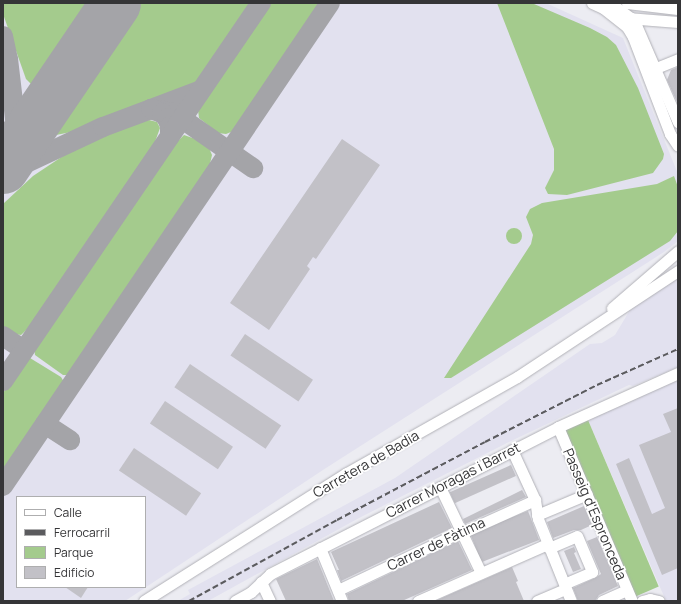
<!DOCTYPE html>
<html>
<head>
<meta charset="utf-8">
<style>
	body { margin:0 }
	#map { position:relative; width:681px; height:604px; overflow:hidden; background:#ececf2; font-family:Manrope,sans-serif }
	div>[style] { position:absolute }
	.built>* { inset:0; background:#e2e1ef }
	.green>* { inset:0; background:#a4cb8d; transform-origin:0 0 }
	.round { border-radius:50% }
	.taxiway>* { height:20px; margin:-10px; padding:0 10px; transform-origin:10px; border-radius:10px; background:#a4a4a8 }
	.runway>* { height:51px; margin:-25.5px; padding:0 25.5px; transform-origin:25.5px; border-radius:25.5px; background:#a4a4a8 }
	.building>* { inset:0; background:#c2c1c7; transform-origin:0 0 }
	.roads { filter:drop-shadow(0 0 1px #b1b1b7) drop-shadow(0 0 1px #b1b1b7) }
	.minor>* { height:11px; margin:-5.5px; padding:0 5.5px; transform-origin:5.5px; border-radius:5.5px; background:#fff }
	.rail>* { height:2px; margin-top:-1px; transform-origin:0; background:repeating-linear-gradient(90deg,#5b5b5e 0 6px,transparent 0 9px) }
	span { translate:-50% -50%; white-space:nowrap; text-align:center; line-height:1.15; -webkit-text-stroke:3.5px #fff; paint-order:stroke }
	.street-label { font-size:14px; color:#353537 }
	.frame { position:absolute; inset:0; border:4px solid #353537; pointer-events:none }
	.legend { position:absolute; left:16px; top:496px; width:130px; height:92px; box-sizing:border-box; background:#fff; border:1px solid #aeaeaf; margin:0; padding:5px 7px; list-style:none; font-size:12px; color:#353537 }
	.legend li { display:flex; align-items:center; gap:8px; height:20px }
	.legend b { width:20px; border:1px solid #aeaeaf }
</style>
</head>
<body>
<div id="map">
	<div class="built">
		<i style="clip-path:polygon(evenodd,3px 3px,548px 4px,623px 38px,678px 174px,678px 241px,664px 252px,326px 468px,125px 601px,3px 601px,3px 3px,17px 497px,145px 497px,145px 587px,17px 587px,17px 497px)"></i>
		<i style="clip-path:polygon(678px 276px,678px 367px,633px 386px,629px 385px,507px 443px,359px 518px,208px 601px,178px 601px,190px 594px,188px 590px,395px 478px,590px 344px,602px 343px,615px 335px,630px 310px)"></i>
		<i style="clip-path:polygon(678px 378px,678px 601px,666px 601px,588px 420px)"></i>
	</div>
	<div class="green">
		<i style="clip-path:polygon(3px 3px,92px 3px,40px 79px,36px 83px,31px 84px,26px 79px,3px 14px)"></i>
		<i style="clip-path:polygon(135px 3px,252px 3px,203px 75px,194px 85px,71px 132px,56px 135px,53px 130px,55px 122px)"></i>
		<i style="clip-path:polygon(267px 3px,322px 3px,244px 118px,231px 132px,226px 134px,218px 133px,199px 118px,198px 110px,207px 91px)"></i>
		<i style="clip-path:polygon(497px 3px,534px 4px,590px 28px,607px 37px,616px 45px,638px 88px,664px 154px,663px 159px,653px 173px,567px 195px,548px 194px,545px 188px,554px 170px,554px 149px)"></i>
		<i style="clip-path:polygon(149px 120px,157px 122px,160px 128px,152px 150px,38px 319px,21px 335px,15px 334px,3px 328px,3px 204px,33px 176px,75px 148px,117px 129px)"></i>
		<i style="clip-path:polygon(184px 135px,201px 141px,209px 148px,212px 155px,209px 168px,200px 184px,73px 372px,68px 375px,63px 375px,35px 355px,34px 347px,166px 153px)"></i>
		<i style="clip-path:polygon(674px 176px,678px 187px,678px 231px,670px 241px,451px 378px,444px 378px,531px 244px,533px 235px,526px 217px,530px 209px,542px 203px,657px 184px)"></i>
		<i class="round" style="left:506px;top:228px;width:16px;height:16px"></i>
		<i style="clip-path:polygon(30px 358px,61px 377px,64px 382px,3px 475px,3px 393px,25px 361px)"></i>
		<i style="left:588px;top:420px;width:181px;height:25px;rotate:67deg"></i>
	</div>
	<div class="taxiway">
		<i style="left:3px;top:36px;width:24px;rotate:78deg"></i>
		<i style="left:8px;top:59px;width:68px;rotate:83.3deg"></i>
		<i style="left:16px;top:127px;width:15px;rotate:70deg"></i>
		<i style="left:201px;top:90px;width:53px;rotate:159.2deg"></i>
		<i style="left:151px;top:109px;width:18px;rotate:9deg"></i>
		<i style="left:169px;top:112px;width:13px;rotate:27deg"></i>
		<i style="left:181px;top:118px;width:88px;rotate:34.8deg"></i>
		<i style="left:3px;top:174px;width:110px;rotate:-25.2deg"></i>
		<i style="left:103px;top:127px;width:51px;rotate:-20.6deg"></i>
		<i style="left:151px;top:109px;width:12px;rotate:20deg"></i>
		<i style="left:162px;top:113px;width:7px;rotate:45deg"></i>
		<i style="left:167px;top:118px;width:9px;rotate:69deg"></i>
		<i style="left:170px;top:126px;width:9px;rotate:90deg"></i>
		<i style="left:3px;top:336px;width:25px;rotate:34deg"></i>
		<i style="left:3px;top:381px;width:458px;rotate:-55.7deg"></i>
		<i style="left:45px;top:424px;width:30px;rotate:33deg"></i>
		<i style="left:3px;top:486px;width:583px;rotate:-55.9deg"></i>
	</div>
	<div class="runway">
		<i style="left:3px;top:168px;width:199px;rotate:-55.8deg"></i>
	</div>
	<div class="building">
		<i style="clip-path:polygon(678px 67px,678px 104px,667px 80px,671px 70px)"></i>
		<i style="clip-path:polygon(342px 139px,380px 165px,316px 259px,313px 257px,307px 266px,310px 269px,269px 330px,230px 303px)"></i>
		<i style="left:245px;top:334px;width:82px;height:26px;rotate:34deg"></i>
		<i style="left:190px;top:364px;width:110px;height:28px;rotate:34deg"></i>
		<i style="left:165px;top:401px;width:82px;height:27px;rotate:34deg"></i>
		<i style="clip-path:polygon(678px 408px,678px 568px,662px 575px,616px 464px,629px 458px,652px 514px,665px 508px,639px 445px,671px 432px,663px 414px)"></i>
		<i style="left:134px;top:448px;width:81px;height:27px;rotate:34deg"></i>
		<i style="left:511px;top:465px;width:12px;height:67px;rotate:66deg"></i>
		<i style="clip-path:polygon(522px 490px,526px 497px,465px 524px,463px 519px)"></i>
		<i style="clip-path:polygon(439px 502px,452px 528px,341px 581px,337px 570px,339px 570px,331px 552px)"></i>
		<i style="clip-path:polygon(584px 506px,592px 525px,581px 530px,574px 530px,553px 538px,547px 522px)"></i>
		<i style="left:528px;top:511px;width:31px;height:62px;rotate:69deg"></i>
		<i style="clip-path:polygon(597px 537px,618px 586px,599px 595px,595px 601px,578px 601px,573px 588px,595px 578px,601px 574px,587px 541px)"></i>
		<i style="clip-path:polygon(458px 541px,472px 570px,402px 601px,349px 601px,347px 594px)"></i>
		<i style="clip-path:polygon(574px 547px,576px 552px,574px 553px,581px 569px,573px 572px,564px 551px)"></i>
		<i style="clip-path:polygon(317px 559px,334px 601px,286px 601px,276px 579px)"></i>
		<i style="clip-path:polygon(512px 567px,518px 581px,516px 582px,524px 601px,435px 601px)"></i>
		<i style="clip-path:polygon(65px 587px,88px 587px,81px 598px)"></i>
	</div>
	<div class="roads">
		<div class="minor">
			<i style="left:592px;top:3px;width:12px;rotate:24deg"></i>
			<i style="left:603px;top:8px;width:31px;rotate:38deg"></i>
			<i style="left:627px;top:27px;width:12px;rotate:59deg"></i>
			<i style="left:633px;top:37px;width:104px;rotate:69.1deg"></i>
			<i style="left:670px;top:134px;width:14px;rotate:56deg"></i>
			<i style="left:610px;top:3px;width:26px;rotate:36deg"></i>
			<i style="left:631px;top:18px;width:9px;rotate:54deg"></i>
			<i style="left:636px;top:25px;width:106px;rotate:66.6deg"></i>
			<i style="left:627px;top:3px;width:51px;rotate:6.7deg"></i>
			<i style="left:627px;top:18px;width:51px;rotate:4.5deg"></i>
			<i style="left:656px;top:68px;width:24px;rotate:-22deg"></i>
			<i style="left:612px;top:308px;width:87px;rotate:-40.8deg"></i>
			<i style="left:558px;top:427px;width:189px;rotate:67deg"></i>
			<i style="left:512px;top:450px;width:55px;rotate:65.3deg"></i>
			<i style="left:535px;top:500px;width:19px;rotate:81deg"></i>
			<i style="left:538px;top:519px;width:88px;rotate:68.1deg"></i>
			<i style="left:440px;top:487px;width:95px;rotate:64.5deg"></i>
			<i style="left:537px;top:515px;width:54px;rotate:-22.8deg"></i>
			<i style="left:320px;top:548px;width:57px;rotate:67.5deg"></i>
			<i style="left:549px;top:548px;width:30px;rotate:-23deg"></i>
			<i style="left:577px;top:536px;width:39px;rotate:67deg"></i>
			<i style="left:592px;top:572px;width:30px;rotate:157deg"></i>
			<i style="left:261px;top:582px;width:21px;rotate:65deg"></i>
			<i style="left:338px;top:590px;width:133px;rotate:-25.4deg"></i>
			<i style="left:458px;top:533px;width:8px;rotate:-14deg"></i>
			<i style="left:466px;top:531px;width:76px;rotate:-24.2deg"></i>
			<i style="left:144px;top:601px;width:238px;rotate:-32.3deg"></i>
			<i style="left:345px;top:474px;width:197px;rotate:-29.4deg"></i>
			<i style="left:517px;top:377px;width:193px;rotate:-33.4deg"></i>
			<i style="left:235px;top:601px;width:18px;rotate:-29deg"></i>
			<i style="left:251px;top:592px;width:26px;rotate:-43deg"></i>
			<i style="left:270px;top:574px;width:323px;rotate:-27deg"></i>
			<i style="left:558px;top:427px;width:132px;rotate:-24.2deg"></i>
			<i style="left:418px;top:601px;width:141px;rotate:-23.8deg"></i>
			<i style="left:537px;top:601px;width:30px;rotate:-23deg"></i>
			<i style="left:602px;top:601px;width:27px;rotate:-24deg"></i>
			<i style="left:642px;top:601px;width:8px;rotate:-14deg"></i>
			<i style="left:650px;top:599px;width:9px;rotate:13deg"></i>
		</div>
	</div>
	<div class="rail">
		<i style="left:189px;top:601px;width:169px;rotate:-28.7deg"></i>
		<i style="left:337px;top:520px;width:167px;rotate:-27.8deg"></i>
		<i style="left:485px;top:442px;width:126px;rotate:-27deg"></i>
		<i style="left:597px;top:385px;width:89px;rotate:-24deg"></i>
	</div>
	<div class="street-label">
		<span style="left:366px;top:464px;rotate:-30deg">Carretera de Badia</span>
		<span style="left:453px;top:480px;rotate:-27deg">Carrer Moragas i Barret</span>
		<span style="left:595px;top:514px;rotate:67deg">Passeig d'Espronceda</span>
		<span style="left:436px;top:544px;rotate:-25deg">Carrer de Fàtima</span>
	</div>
	<div class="frame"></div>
	<ul class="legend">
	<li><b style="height:5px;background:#fff"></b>Calle</li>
	<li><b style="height:5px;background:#5b5b5e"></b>Ferrocarril</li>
	<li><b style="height:11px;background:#a4cb8d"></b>Parque</li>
	<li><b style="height:11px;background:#c2c1c7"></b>Edificio</li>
	</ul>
</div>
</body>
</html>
